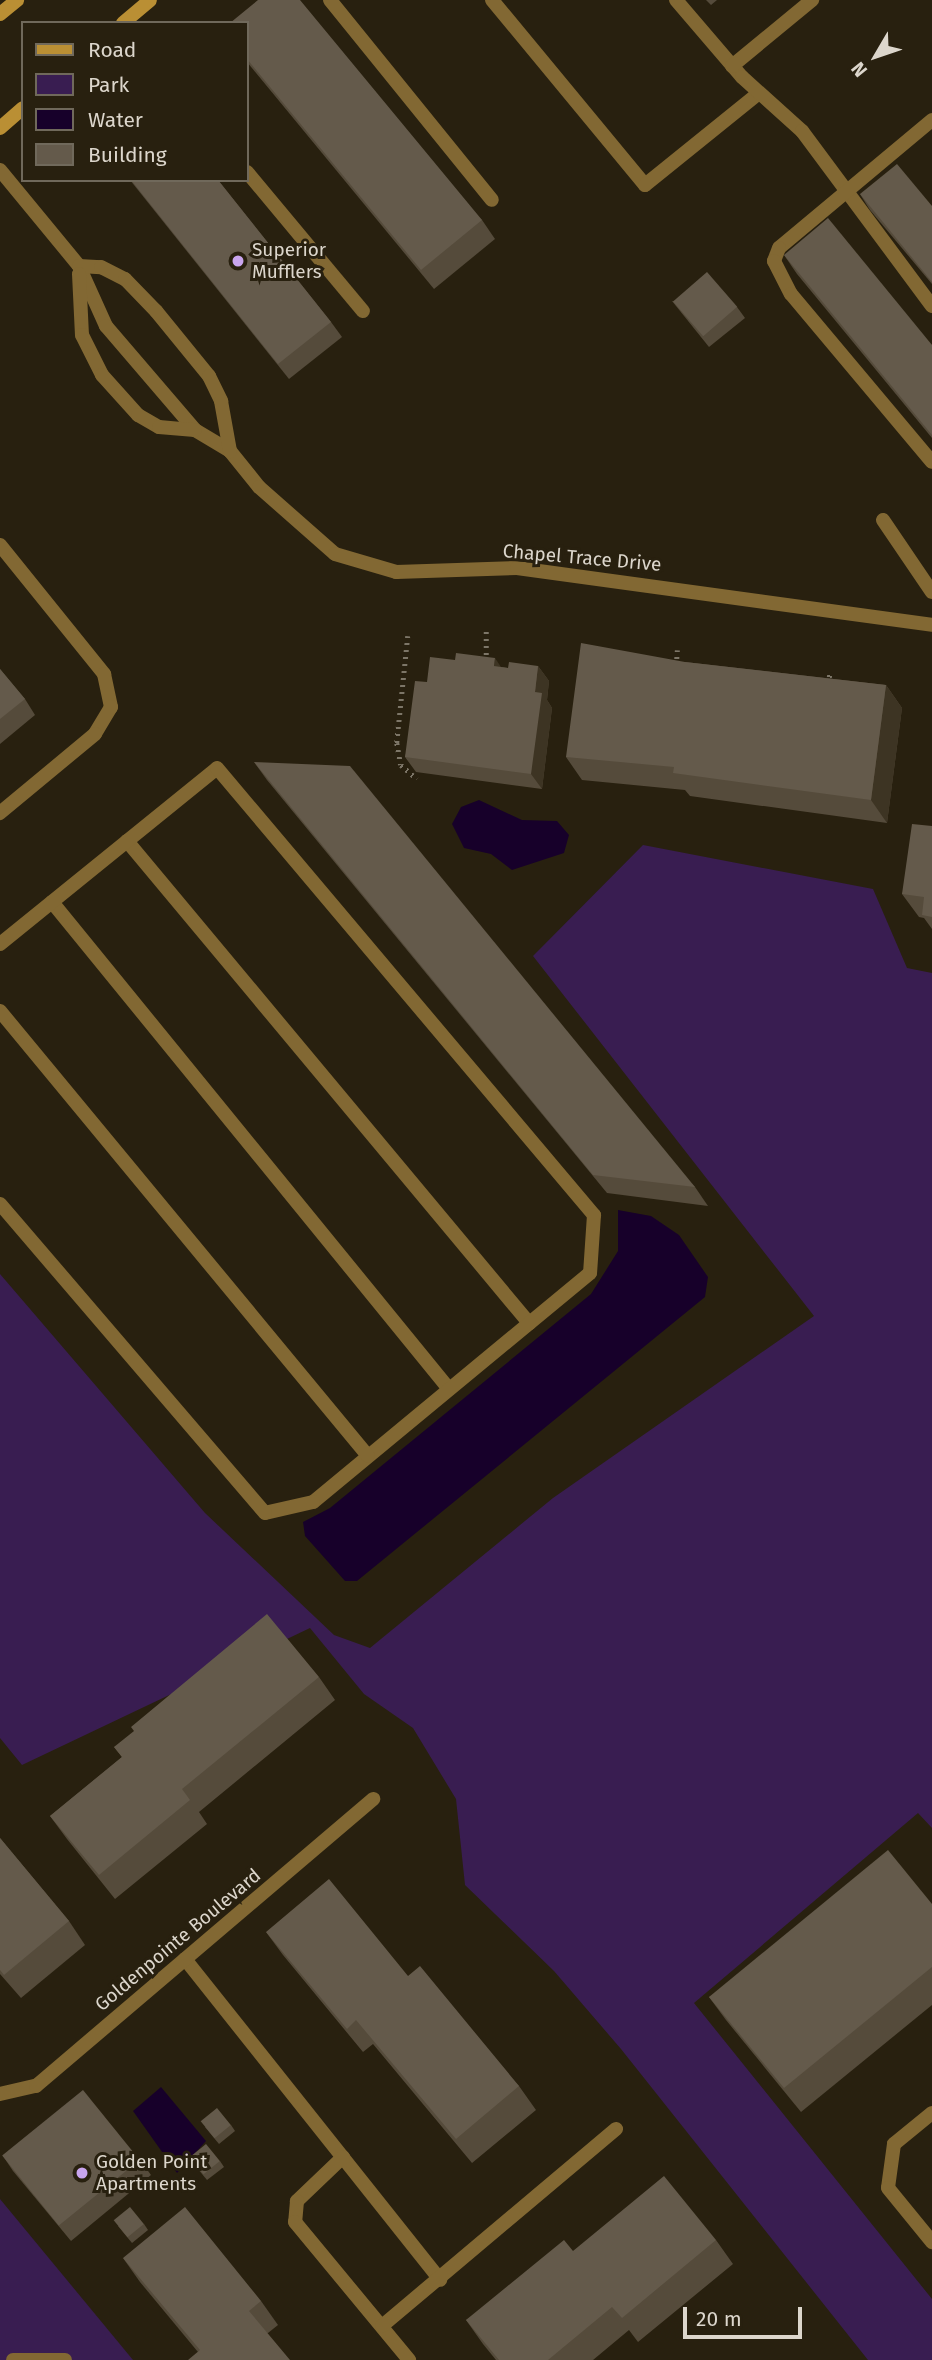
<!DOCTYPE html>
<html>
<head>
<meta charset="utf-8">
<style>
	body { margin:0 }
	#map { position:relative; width:932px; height:2360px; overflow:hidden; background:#28200f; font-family:"Fira Sans",sans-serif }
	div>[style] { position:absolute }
	.green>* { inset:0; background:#391d51 }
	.water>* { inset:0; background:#17002a }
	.path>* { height:4.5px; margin-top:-2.25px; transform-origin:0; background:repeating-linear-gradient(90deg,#7d7668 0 2px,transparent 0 7px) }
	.lane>* { height:14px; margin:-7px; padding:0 7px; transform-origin:7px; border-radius:7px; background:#826833 }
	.secondary>* { height:14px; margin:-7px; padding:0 7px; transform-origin:7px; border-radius:7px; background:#ba8f34 }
	.wall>* { inset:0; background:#554b3b }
	.shaded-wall>* { inset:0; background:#3d3423 }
	.building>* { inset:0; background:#645a4b; transform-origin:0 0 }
	.dots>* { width:19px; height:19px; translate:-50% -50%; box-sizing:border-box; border:4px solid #28200f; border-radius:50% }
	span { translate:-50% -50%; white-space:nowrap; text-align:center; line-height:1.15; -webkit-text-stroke:6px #28200f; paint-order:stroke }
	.poi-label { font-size:19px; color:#dcd6cc }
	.left { translate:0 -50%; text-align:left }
	.street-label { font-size:19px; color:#dcd6cc }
	.legend { position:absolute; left:21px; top:21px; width:228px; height:161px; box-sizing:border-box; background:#28200f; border:2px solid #70695b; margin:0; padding:9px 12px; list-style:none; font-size:21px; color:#dcd6cc }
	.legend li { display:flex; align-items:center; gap:14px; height:35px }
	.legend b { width:35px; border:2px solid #70695b }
	.north { position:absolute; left:841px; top:21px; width:70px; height:70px; -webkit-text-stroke:5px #28200f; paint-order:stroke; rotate:231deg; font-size:19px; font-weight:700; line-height:28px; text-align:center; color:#dcd6cc }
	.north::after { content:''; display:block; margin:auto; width:24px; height:32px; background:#dcd6cc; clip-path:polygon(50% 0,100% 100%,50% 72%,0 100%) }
	.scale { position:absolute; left:683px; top:2307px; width:119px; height:32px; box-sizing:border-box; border:4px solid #dcd6cc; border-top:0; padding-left:9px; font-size:21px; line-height:24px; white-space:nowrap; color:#dcd6cc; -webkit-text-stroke:5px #28200f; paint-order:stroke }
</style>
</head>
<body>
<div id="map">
	<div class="green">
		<i style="clip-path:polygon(643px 845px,873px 889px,907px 968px,932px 973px,932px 1828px,918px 1813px,694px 2003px,932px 2299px,932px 2360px,868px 2360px,621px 2049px,554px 1971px,465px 1885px,456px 1799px,413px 1728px,364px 1694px,310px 1628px,22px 1765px,0 1738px,0 1274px,205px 1513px,334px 1635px,370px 1648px,553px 1498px,814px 1316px,533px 956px)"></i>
		<i style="clip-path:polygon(0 2199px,133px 2360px,0 2360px)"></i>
	</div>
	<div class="water">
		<i style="clip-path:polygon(479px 800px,522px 820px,557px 821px,569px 835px,564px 853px,512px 870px,491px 854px,464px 848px,452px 824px,461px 807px)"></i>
		<i style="clip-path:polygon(618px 1210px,651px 1216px,679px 1235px,708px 1277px,705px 1297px,357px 1581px,345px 1581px,305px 1536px,303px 1522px,330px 1508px,591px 1294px,618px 1251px)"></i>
		<i style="clip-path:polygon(161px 2087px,206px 2141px,177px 2173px,133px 2111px)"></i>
	</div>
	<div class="path">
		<i style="left:408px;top:636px;width:108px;rotate:95.9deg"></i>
		<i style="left:397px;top:743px;width:22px;rotate:80deg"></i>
		<i style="left:401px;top:765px;width:21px;rotate:41deg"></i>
		<i style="left:486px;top:662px;width:35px;rotate:-90deg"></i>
		<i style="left:676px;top:666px;width:16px;rotate:-86deg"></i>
		<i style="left:828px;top:684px;width:13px;rotate:-81deg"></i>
	</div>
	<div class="lane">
		<i style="left:330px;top:0;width:257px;rotate:51deg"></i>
		<i style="left:492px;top:0;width:240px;rotate:50.4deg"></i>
		<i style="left:645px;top:185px;width:146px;rotate:-38.9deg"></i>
		<i style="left:676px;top:0;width:101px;rotate:49.4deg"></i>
		<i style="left:742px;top:77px;width:81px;rotate:42deg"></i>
		<i style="left:802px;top:131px;width:218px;rotate:53.4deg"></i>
		<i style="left:732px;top:66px;width:104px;rotate:-39.5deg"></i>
		<i style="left:932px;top:120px;width:199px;rotate:140.1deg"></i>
		<i style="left:779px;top:248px;width:14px;rotate:111deg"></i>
		<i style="left:774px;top:261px;width:37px;rotate:63deg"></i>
		<i style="left:791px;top:294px;width:219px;rotate:50deg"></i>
		<i style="left:0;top:170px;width:124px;rotate:50.5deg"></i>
		<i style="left:79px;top:266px;width:66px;rotate:65.8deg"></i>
		<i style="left:106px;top:326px;width:137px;rotate:49.4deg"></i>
		<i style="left:195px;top:430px;width:41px;rotate:31deg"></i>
		<i style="left:230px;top:451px;width:46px;rotate:51.1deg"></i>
		<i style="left:259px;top:487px;width:101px;rotate:41.4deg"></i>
		<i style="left:335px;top:554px;width:64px;rotate:16.4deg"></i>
		<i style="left:396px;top:572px;width:121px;rotate:-1.9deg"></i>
		<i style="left:517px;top:568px;width:419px;rotate:7.8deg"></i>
		<i style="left:247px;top:172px;width:181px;rotate:50.2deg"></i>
		<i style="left:79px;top:266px;width:22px;rotate:3deg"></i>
		<i style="left:101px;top:267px;width:27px;rotate:27deg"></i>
		<i style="left:125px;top:279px;width:45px;rotate:45.9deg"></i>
		<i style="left:156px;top:311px;width:84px;rotate:50.8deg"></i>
		<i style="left:209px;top:376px;width:28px;rotate:64deg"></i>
		<i style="left:221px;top:401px;width:51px;rotate:79.8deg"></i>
		<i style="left:79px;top:274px;width:61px;rotate:87.2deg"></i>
		<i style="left:82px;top:335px;width:45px;rotate:63.4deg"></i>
		<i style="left:102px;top:375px;width:54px;rotate:48deg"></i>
		<i style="left:138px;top:415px;width:24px;rotate:30deg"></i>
		<i style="left:159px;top:427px;width:36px;rotate:5deg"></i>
		<i style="left:883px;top:520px;width:87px;rotate:55.8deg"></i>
		<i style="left:0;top:545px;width:166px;rotate:51.1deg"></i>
		<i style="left:104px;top:674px;width:34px;rotate:78deg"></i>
		<i style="left:111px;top:707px;width:31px;rotate:121deg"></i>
		<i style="left:95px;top:734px;width:124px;rotate:140.3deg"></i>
		<i style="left:127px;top:841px;width:628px;rotate:50.17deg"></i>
		<i style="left:52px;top:902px;width:628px;rotate:50.81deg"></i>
		<i style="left:0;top:944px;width:279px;rotate:-39deg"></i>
		<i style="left:217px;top:768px;width:585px;rotate:49.86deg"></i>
		<i style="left:594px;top:1215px;width:58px;rotate:93.9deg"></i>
		<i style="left:590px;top:1273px;width:359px;rotate:140.4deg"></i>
		<i style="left:313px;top:1502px;width:49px;rotate:167.1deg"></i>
		<i style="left:265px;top:1513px;width:407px;rotate:-130.6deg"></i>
		<i style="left:0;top:1011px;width:577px;rotate:50.41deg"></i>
		<i style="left:185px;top:1959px;width:410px;rotate:51.5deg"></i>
		<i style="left:0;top:2094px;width:37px;rotate:-13deg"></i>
		<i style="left:36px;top:2086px;width:443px;rotate:-40.4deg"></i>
		<i style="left:932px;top:2113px;width:49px;rotate:140.8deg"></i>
		<i style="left:894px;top:2144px;width:44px;rotate:97.8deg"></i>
		<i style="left:888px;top:2188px;width:70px;rotate:50.8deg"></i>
		<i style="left:343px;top:2157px;width:64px;rotate:136.3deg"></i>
		<i style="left:297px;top:2201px;width:21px;rotate:95deg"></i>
		<i style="left:295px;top:2222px;width:179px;rotate:50.4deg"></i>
		<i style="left:382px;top:2326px;width:306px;rotate:-40.1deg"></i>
		<i style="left:13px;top:2360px;width:52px"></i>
	</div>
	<div class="secondary">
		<i style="left:0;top:14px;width:22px;rotate:-39deg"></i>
		<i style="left:123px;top:23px;width:35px;rotate:-40deg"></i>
		<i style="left:0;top:128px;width:30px;rotate:-41deg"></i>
	</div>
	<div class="wall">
		<i style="clip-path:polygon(706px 0,717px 0,711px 5px)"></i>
		<i style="clip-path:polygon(247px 23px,482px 220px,495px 239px,434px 289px,247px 62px)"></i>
		<i style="clip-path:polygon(130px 180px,218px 180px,331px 322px,342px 337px,289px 379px)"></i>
		<i style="clip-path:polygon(860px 194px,932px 206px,932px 284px,870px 210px)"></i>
		<i style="clip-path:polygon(784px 255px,932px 345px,932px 438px,797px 274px)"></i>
		<i style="clip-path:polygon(672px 301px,737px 307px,745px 318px,709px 347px)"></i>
		<i style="clip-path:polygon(685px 662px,886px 685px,902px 708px,887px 823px,690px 796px,685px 790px,582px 780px,566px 757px)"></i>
		<i style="clip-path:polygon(538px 666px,549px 681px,547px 700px,552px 708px,542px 789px,416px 772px,405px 757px,427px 682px,501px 667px,508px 668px)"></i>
		<i style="clip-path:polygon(0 669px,25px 699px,35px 715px,0 744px)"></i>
		<i style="clip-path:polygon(254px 762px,695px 1187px,708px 1206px,607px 1193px,267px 780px)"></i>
		<i style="clip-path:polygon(932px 826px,932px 929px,924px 918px,919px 917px,902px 894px)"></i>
		<i style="clip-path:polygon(319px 1677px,335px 1700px,199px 1812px,207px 1824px,115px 1899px,67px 1839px,50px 1816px,122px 1757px,114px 1747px)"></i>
		<i style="clip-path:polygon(0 1838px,69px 1921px,85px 1945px,21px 1998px,0 1974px)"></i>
		<i style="clip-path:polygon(932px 1904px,932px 2005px,801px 2112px,726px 2020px,709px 1997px)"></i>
		<i style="clip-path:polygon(266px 1932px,408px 1976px,519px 2086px,536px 2110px,472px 2163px,373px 2044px,363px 2052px,283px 1955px)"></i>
		<i style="clip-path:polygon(231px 2125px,235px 2131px,219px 2144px,205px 2127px)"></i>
		<i style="clip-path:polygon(3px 2156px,140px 2160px,151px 2175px,71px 2241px,13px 2171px)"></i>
		<i style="clip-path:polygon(220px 2161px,224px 2167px,207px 2180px,193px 2163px)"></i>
		<i style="clip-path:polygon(144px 2224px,148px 2230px,132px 2243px,118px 2226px)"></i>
		<i style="clip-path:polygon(716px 2240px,733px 2264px,638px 2342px,629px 2330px,593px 2360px,496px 2360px,483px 2344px,466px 2320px,573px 2251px)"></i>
		<i style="clip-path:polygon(123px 2258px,261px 2301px,278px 2325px,268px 2333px,198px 2352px,140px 2282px)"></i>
	</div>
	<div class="shaded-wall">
		<i style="clip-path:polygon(495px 658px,505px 673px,494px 666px)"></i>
		<i style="clip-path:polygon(538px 666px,549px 681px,547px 700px,552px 708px,542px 789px,531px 774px,535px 692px)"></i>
		<i style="clip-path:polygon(886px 685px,902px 708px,887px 823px,871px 800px)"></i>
	</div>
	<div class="building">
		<i style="clip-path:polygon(258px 0,300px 0,482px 220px,421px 270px,247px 59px,247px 23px,230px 23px)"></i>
		<i style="clip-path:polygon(897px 164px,932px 206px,932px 282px,860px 194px)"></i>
		<i style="clip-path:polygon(131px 180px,218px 180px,331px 322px,278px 364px)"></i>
		<i style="clip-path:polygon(828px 218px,932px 345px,932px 435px,784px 255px)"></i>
		<i style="left:707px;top:272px;width:46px;height:45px;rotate:49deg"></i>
		<i style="clip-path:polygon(581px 643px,685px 662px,886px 685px,871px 800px,673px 773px,674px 767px,566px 757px)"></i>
		<i style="clip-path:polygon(456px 653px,495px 658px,494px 666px,508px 668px,509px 662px,538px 666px,535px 692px,542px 693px,531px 774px,405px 757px,415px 681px,427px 682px,430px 657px,455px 660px)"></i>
		<i style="clip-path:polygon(0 669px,25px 699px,0 719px)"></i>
		<i style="clip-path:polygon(254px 762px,350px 766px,695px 1187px,593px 1175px)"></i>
		<i style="clip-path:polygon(912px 824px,932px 826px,932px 917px,922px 915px,924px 897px,902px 894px)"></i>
		<i style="clip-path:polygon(267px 1614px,319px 1677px,182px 1789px,190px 1800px,99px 1875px,50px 1816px,122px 1757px,114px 1747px,134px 1731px,131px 1727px)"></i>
		<i style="clip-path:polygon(0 1838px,69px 1921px,4px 1975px,0 1970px)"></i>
		<i style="clip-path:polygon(888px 1850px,932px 1904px,932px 1967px,784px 2088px,709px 1997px)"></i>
		<i style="clip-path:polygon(329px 1879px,408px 1976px,420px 1966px,519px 2086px,456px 2139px,356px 2020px,347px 2029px,266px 1932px)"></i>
		<i style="left:83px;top:2090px;width:90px;height:104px;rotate:51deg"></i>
		<i style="left:217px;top:2108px;width:22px;height:21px;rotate:51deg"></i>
		<i style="left:206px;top:2144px;width:22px;height:21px;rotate:51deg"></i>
		<i style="clip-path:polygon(664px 2176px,716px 2240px,622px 2318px,612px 2307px,548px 2360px,499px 2360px,466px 2320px,564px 2240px,573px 2251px)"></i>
		<i style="left:130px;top:2207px;width:22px;height:21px;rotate:51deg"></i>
		<i style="clip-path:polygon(185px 2207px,261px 2301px,249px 2311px,290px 2360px,188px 2360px,200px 2350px,123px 2258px)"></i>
	</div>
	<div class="dots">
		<i style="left:238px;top:261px;background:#c9a5ee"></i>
		<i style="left:82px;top:2173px;background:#c9a5ee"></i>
	</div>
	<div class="poi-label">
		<span class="left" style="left:252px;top:261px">Superior<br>Mufflers</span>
		<span class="left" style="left:96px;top:2173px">Golden Point<br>Apartments</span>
	</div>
	<div class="street-label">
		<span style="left:582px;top:558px;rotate:5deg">Chapel Trace Drive</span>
		<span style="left:178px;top:1940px;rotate:-40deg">Goldenpointe Boulevard</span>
	</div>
	<ul class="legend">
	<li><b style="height:9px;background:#ba8f34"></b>Road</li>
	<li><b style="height:19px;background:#391d51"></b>Park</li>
	<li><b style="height:19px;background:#17002a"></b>Water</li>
	<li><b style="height:19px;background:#645a4b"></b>Building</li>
	</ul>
	<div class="north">N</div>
	<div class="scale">20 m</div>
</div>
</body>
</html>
